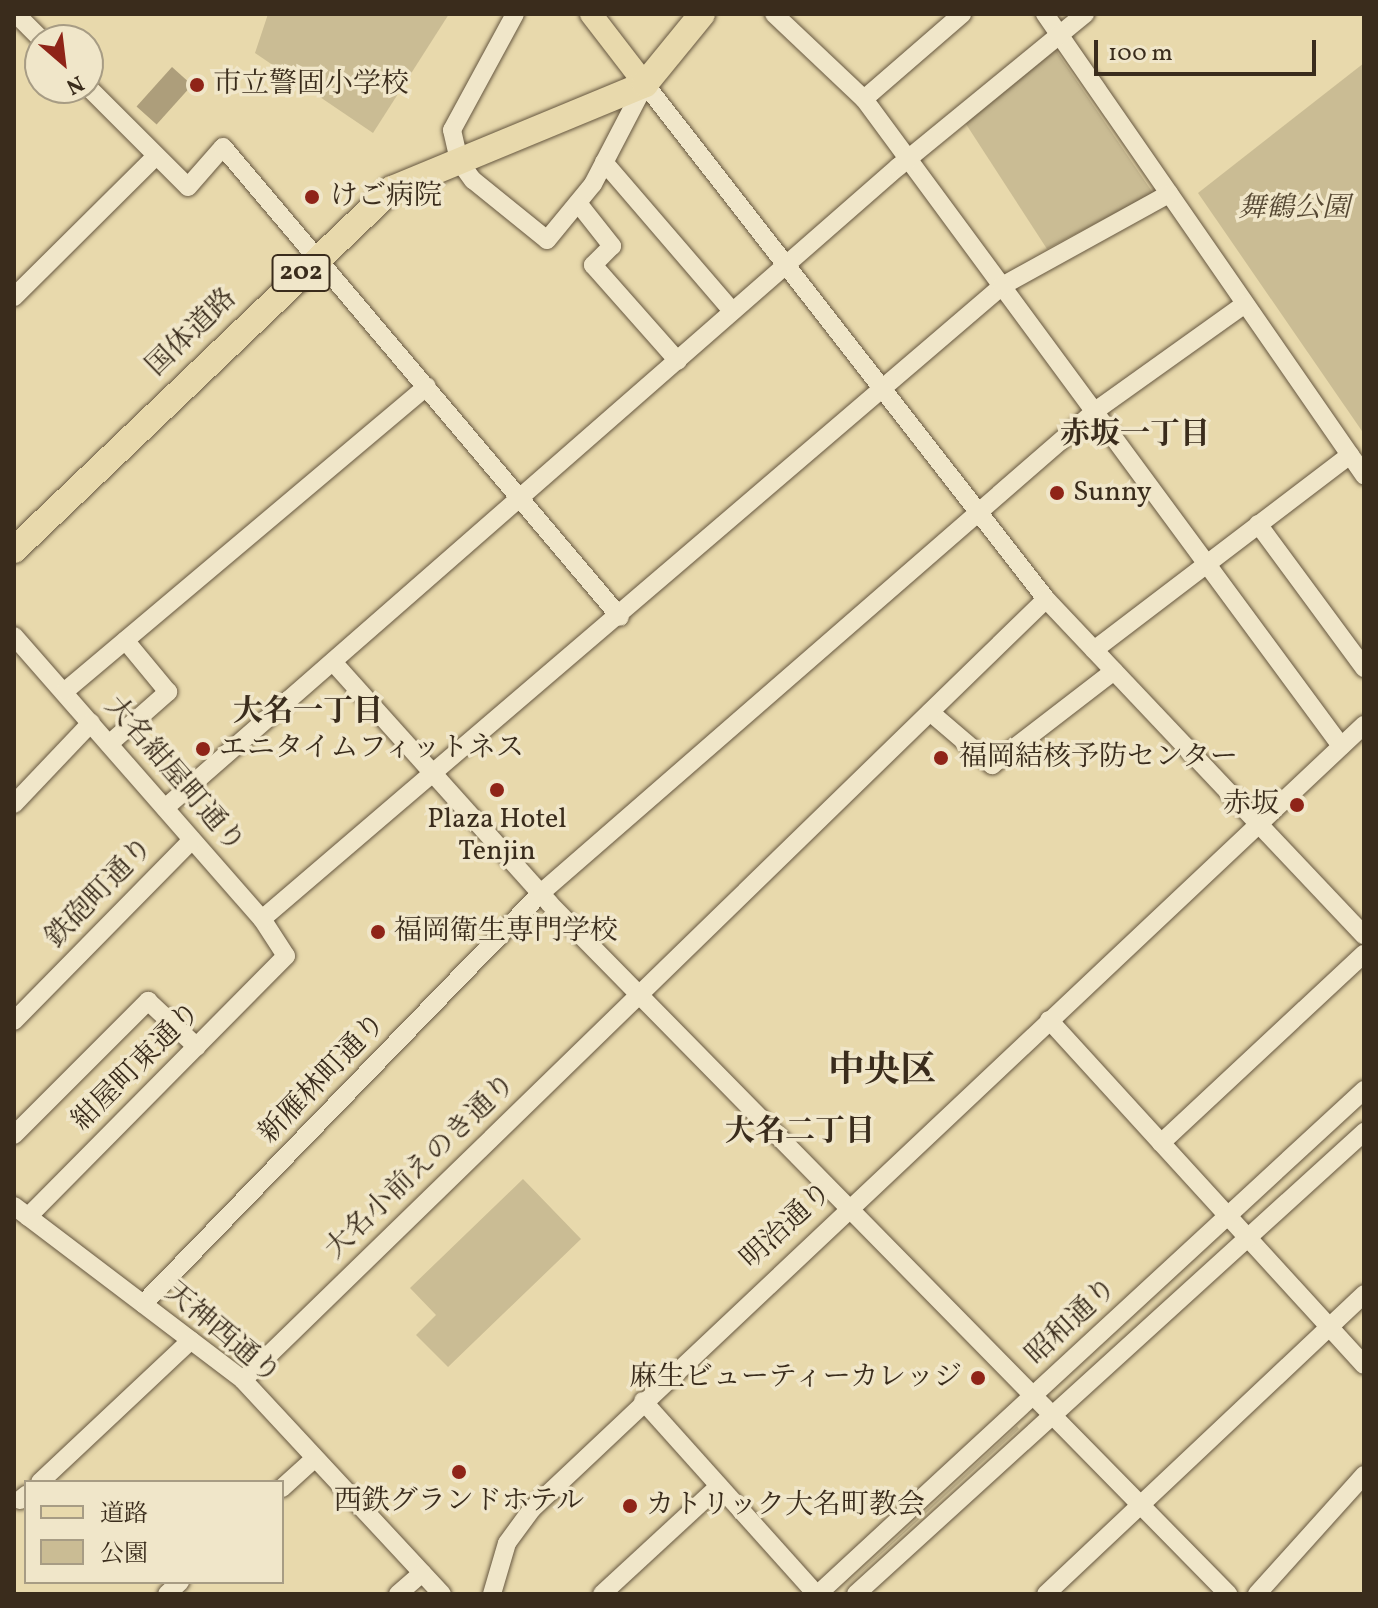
<!DOCTYPE html>
<html>
<head>
<meta charset="utf-8">
<style>
	body { margin:0 }
	#map { position:relative; width:1378px; height:1608px; overflow:hidden; background:#e8d9ac; font-family:Vollkorn,"Noto Serif JP",serif }
	div>[style] { position:absolute }
	.green>* { inset:0; background:#cabc94 }
	.water>* { inset:0; background:#ad9e7b; transform-origin:0 0 }
	.roads { filter:drop-shadow(0 0 2px #665740) drop-shadow(0 0 2px #665740) }
	.minor>* { height:18px; margin:-9px; padding:0 9px; transform-origin:9px; border-radius:9px; background:#f0e6c9 }
	.major>* { height:22px; margin:-11px; padding:0 11px; transform-origin:11px; border-radius:11px; background:#e8d9ac }
	.highway>* { height:26px; margin:-13px; padding:0 13px; transform-origin:13px; border-radius:13px; background:#e8d9ac }
	.dots>* { width:22px; height:22px; translate:-50% -50%; box-sizing:border-box; border:4px solid #f0e6c9; border-radius:50% }
	span { translate:-50% -50%; white-space:nowrap; text-align:center; line-height:1.15; -webkit-text-stroke:7px #f0e6c9; paint-order:stroke }
	.shield-label span { padding:2px 6px; background:#f0e6c9; border:2px solid; border-radius:6px; -webkit-text-stroke-width:0 }
	.shield-label { font-size:26px; color:#3a2c1c; font-weight:700 }
	.poi-label { font-size:28px; color:#3a2c1c }
	.left { translate:0 -50%; text-align:left }
	.right { translate:-100% -50%; text-align:right }
	.park-label { font-size:28px; color:#574934; font-style:italic }
	.street-label { font-size:28px; color:#3a2c1c }
	.neighbourhood-label { font-size:30px; color:#3a2c1c; font-weight:700 }
	.district-label { font-size:36px; color:#3a2c1c; font-weight:700 }
	.frame { position:absolute; inset:0; border:16px solid #3a2c1c; pointer-events:none }
	.legend { position:absolute; left:24px; top:1480px; width:260px; height:104px; box-sizing:border-box; background:#f0e6c9; border:2px solid #a79c84; margin:0; padding:10px 14px; list-style:none; font-size:24px; color:#3a2c1c }
	.legend li { display:flex; align-items:center; gap:16px; height:40px }
	.legend b { width:40px; border:2px solid #a79c84 }
	.north { position:absolute; left:24px; top:24px; width:80px; height:80px; box-sizing:border-box; background:#f0e6c9; border:2px solid #a79c84; border-radius:50%; rotate:152deg; font-size:22px; font-weight:700; line-height:32px; text-align:center; color:#3a2c1c }
	.north::after { content:''; display:block; margin:auto; width:28px; height:36px; background:#8f2418; clip-path:polygon(50% 0,100% 100%,50% 72%,0 100%) }
	.scale { position:absolute; left:1094px; top:40px; width:222px; height:36px; box-sizing:border-box; border:4px solid #3a2c1c; border-top:0; padding-left:10px; font-size:24px; line-height:28px; white-space:nowrap; color:#3a2c1c; -webkit-text-stroke:6px #f0e6c9; paint-order:stroke }
</style>
</head>
<body>
<div id="map">
	<div class="green">
		<i style="clip-path:polygon(268px 14px,449px 14px,373px 133px,255px 53px)"></i>
		<i style="clip-path:polygon(1055px 49px,1153px 193px,1047px 249px,964px 121px)"></i>
		<i style="clip-path:polygon(1364px 63px,1364px 434px,1198px 193px)"></i>
		<i style="clip-path:polygon(523px 1179px,581px 1239px,448px 1367px,416px 1335px,436px 1315px,410px 1288px)"></i>
		<i style="clip-path:polygon(1017px 1426px,1019px 1429px,841px 1590px)"></i>
	</div>
	<div class="water">
		<i style="left:172px;top:67px;width:27px;height:53px;rotate:42deg"></i>
	</div>
	<div class="roads">
		<div class="minor">
			<i style="left:16px;top:14px;width:37px;rotate:45deg"></i>
			<i style="left:515px;top:14px;width:132px;rotate:118.5deg"></i>
			<i style="left:452px;top:130px;width:32px;rotate:77deg"></i>
			<i style="left:459px;top:161px;width:24px;rotate:54deg"></i>
			<i style="left:473px;top:180px;width:95px;rotate:39deg"></i>
			<i style="left:547px;top:240px;width:72px;rotate:-50.6deg"></i>
			<i style="left:593px;top:184px;width:113px;rotate:-62.5deg"></i>
			<i style="left:645px;top:84px;width:653px;rotate:52.09deg"></i>
			<i style="left:1046px;top:599px;width:463px;rotate:46.6deg"></i>
			<i style="left:774px;top:14px;width:124px;rotate:43.4deg"></i>
			<i style="left:864px;top:99px;width:804px;rotate:53.6deg"></i>
			<i style="left:1045px;top:14px;width:561px;rotate:55.32deg"></i>
			<i style="left:88px;top:87px;width:141px;rotate:45deg"></i>
			<i style="left:188px;top:187px;width:53px;rotate:-48.8deg"></i>
			<i style="left:223px;top:147px;width:615px;rotate:49.81deg"></i>
			<i style="left:864px;top:99px;width:130px;rotate:-40.9deg"></i>
			<i style="left:604px;top:162px;width:196px;rotate:49.3deg"></i>
			<i style="left:578px;top:203px;width:55px;rotate:51.7deg"></i>
			<i style="left:612px;top:246px;width:27px;rotate:135deg"></i>
			<i style="left:593px;top:265px;width:128px;rotate:48.5deg"></i>
			<i style="left:14px;top:297px;width:200px;rotate:-44.8deg"></i>
			<i style="left:1258px;top:524px;width:179px;rotate:53.6deg"></i>
			<i style="left:14px;top:636px;width:376px;rotate:48.8deg"></i>
			<i style="left:262px;top:919px;width:44px;rotate:57deg"></i>
			<i style="left:286px;top:956px;width:367px;rotate:134.7deg"></i>
			<i style="left:1094px;top:650px;width:322px;rotate:-37.3deg"></i>
			<i style="left:333px;top:662px;width:324px;rotate:48.1deg"></i>
			<i style="left:549px;top:903px;width:969px;rotate:45.5deg"></i>
			<i style="left:65px;top:691px;width:473px;rotate:-40.1deg"></i>
			<i style="left:930px;top:712px;width:82px;rotate:40.5deg"></i>
			<i style="left:992px;top:765px;width:154px;rotate:-37.6deg"></i>
			<i style="left:109px;top:744px;width:79px;rotate:-41.4deg"></i>
			<i style="left:168px;top:692px;width:67px;rotate:-129.6deg"></i>
			<i style="left:14px;top:804px;width:112px;rotate:-46.5deg"></i>
			<i style="left:165px;top:808px;width:974px;rotate:-41.17deg"></i>
			<i style="left:898px;top:167px;width:242px;rotate:-39.3deg"></i>
			<i style="left:262px;top:919px;width:974px;rotate:-40.54deg"></i>
			<i style="left:1002px;top:286px;width:191px;rotate:-28.9deg"></i>
			<i style="left:1049px;top:1020px;width:467px;rotate:47.6deg"></i>
			<i style="left:14px;top:1021px;width:254px;rotate:-45.5deg"></i>
			<i style="left:14px;top:1135px;width:190px;rotate:-45deg"></i>
			<i style="left:148px;top:1001px;width:67px;rotate:43.2deg"></i>
			<i style="left:1161px;top:1143px;width:277px;rotate:-43deg"></i>
			<i style="left:14px;top:1206px;width:288px;rotate:37.2deg"></i>
			<i style="left:243px;top:1380px;width:292px;rotate:47.1deg"></i>
			<i style="left:143px;top:1304px;width:574px;rotate:-45.92deg"></i>
			<i style="left:542px;top:892px;width:733px;rotate:-41.02deg"></i>
			<i style="left:1095px;top:411px;width:184px;rotate:-35.5deg"></i>
			<i style="left:243px;top:1380px;width:1120px;rotate:-44.2deg"></i>
			<i style="left:643px;top:1401px;width:259px;rotate:48.1deg"></i>
			<i style="left:40px;top:1482px;width:207px;rotate:-43.2deg"></i>
			<i style="left:282px;top:1488px;width:43px;rotate:-42.2deg"></i>
			<i style="left:20px;top:1500px;width:8px;rotate:-40deg"></i>
			<i style="left:167px;top:1594px;width:18px;rotate:-43deg"></i>
			<i style="left:398px;top:1594px;width:32px;rotate:-41deg"></i>
			<i style="left:492px;top:1594px;width:53px;rotate:-73.6deg"></i>
			<i style="left:507px;top:1543px;width:42px;rotate:-53.7deg"></i>
			<i style="left:532px;top:1509px;width:1143px;rotate:-43.3deg"></i>
			<i style="left:602px;top:1594px;width:159px;rotate:-42.7deg"></i>
			<i style="left:818px;top:1594px;width:743px;rotate:-42.71deg"></i>
			<i style="left:856px;top:1594px;width:687px;rotate:-42.28deg"></i>
			<i style="left:1046px;top:1594px;width:437px;rotate:-43.3deg"></i>
			<i style="left:1257px;top:1594px;width:160px;rotate:-48deg"></i>
		</div>
		<div class="major">
			<i style="left:591px;top:14px;width:88px;rotate:52.4deg"></i>
		</div>
		<div class="highway">
			<i style="left:14px;top:550px;width:523px;rotate:-43.68deg"></i>
			<i style="left:392px;top:189px;width:274px;rotate:-22.5deg"></i>
			<i style="left:645px;top:84px;width:90px;rotate:-50.8deg"></i>
		</div>
	</div>
	<div class="dots">
		<i style="left:197px;top:85px;background:#8f2418"></i>
		<i style="left:312px;top:197px;background:#8f2418"></i>
		<i style="left:1057px;top:493px;background:#8f2418"></i>
		<i style="left:203px;top:749px;background:#8f2418"></i>
		<i style="left:941px;top:758px;background:#8f2418"></i>
		<i style="left:497px;top:790px;background:#8f2418"></i>
		<i style="left:1297px;top:805px;background:#8f2418"></i>
		<i style="left:378px;top:932px;background:#8f2418"></i>
		<i style="left:978px;top:1378px;background:#8f2418"></i>
		<i style="left:459px;top:1472px;background:#8f2418"></i>
		<i style="left:630px;top:1506px;background:#8f2418"></i>
	</div>
	<div class="shield-label">
		<span style="left:301px;top:273px">202</span>
	</div>
	<div class="poi-label">
		<span class="left" style="left:213px;top:85px">市立警固小学校</span>
		<span class="left" style="left:330px;top:197px">けご病院</span>
		<span class="left" style="left:1073px;top:493px">Sunny</span>
		<span class="left" style="left:219px;top:749px">エニタイムフィットネス</span>
		<span class="left" style="left:959px;top:758px">福岡結核予防センター</span>
		<span class="right" style="left:1279px;top:805px">赤坂</span>
		<span style="left:497px;top:836px">Plaza Hotel<br>Tenjin</span>
		<span class="left" style="left:394px;top:932px">福岡衛生専門学校</span>
		<span class="right" style="left:962px;top:1378px">麻生ビューティーカレッジ</span>
		<span style="left:459px;top:1502px">西鉄グランドホテル</span>
		<span class="left" style="left:646px;top:1506px">カトリック大名町教会</span>
	</div>
	<div class="park-label">
		<span style="left:1294px;top:209px">舞鶴公園</span>
	</div>
	<div class="street-label">
		<span style="left:192px;top:333px;rotate:-44deg">国体道路</span>
		<span style="left:174px;top:775px;rotate:49deg">大名紺屋町通り</span>
		<span style="left:100px;top:893px;rotate:-46deg">鉄砲町通り</span>
		<span style="left:137px;top:1067px;rotate:-45deg">紺屋町東通り</span>
		<span style="left:323px;top:1079px;rotate:-46deg">新雁林町通り</span>
		<span style="left:421px;top:1167px;rotate:-44deg">大名小前えのき通り</span>
		<span style="left:787px;top:1226px;rotate:-43deg">明治通り</span>
		<span style="left:1072px;top:1322px;rotate:-43deg">昭和通り</span>
		<span style="left:222px;top:1334px;rotate:40deg">天神西通り</span>
	</div>
	<div class="neighbourhood-label">
		<span style="left:1135px;top:435px">赤坂一丁目</span>
		<span style="left:308px;top:712px">大名一丁目</span>
		<span style="left:800px;top:1132px">大名二丁目</span>
	</div>
	<div class="district-label">
		<span style="left:882px;top:1073px">中央区</span>
	</div>
	<div class="frame"></div>
	<ul class="legend">
	<li><b style="height:10px;background:#e8d9ac"></b>道路</li>
	<li><b style="height:22px;background:#cabc94"></b>公園</li>
	</ul>
	<div class="north">N</div>
	<div class="scale">100 m</div>
</div>
</body>
</html>
